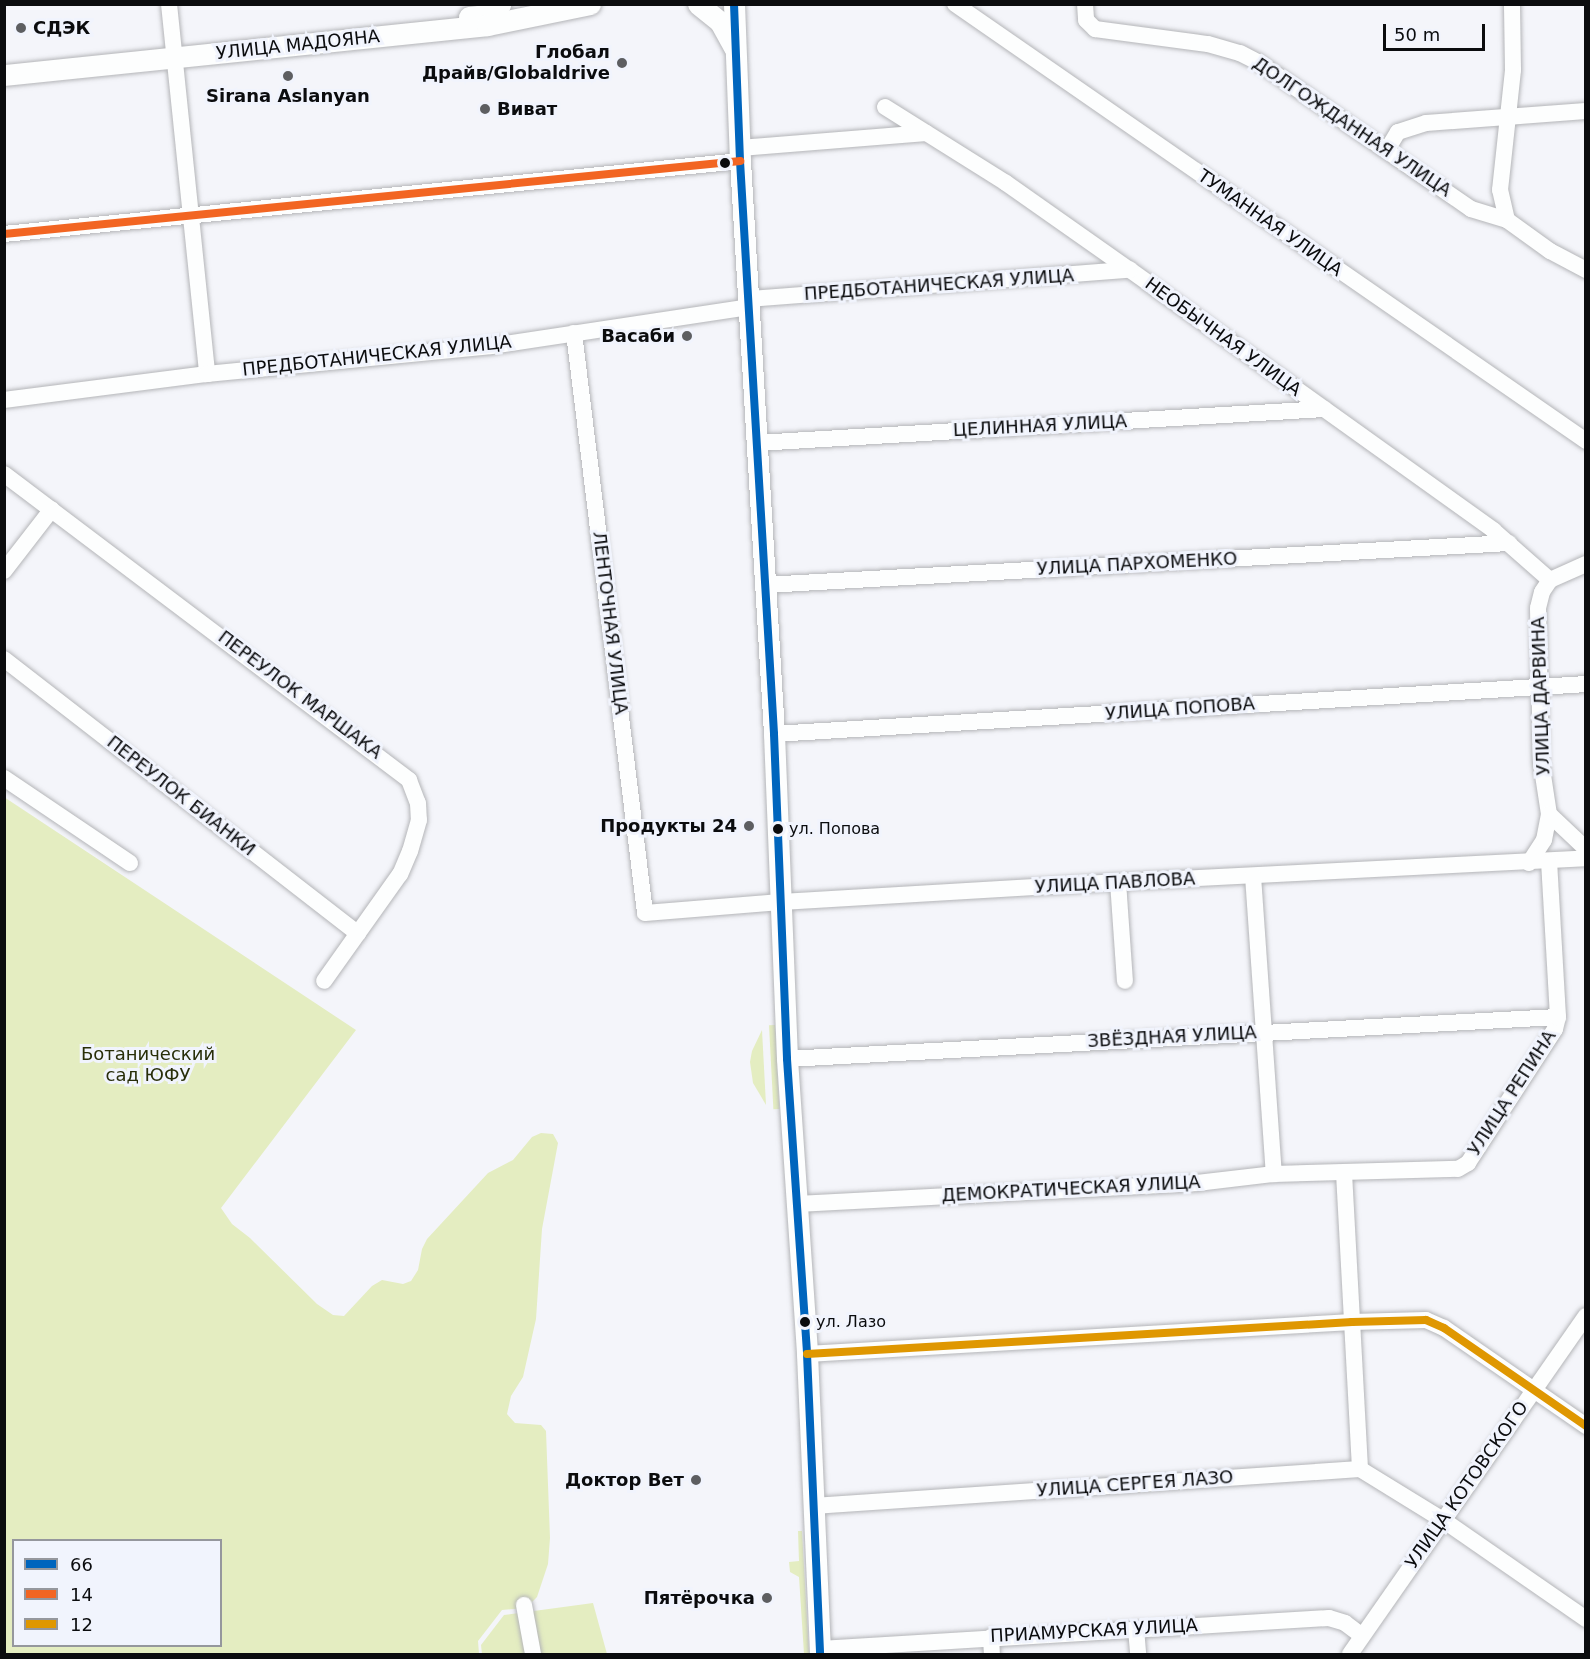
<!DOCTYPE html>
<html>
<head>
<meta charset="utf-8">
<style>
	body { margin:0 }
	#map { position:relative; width:1590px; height:1659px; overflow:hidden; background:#f4f5fa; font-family:"DejaVu Sans",sans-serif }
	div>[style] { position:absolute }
	.green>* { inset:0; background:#e4edc1; transform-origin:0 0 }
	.roads { filter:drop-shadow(0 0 2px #b4b5b8) drop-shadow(0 0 2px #b4b5b8) }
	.minor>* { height:16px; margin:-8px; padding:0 8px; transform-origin:8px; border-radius:8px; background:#fdfefe }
	.major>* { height:21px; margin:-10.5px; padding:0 10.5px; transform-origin:10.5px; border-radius:10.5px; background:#fdfefe }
	.bus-1>* { height:8px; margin:-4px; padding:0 4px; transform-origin:4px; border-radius:4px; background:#0065bd }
	.bus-2>* { height:8px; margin:-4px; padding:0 4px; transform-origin:4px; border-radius:4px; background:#f26522 }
	.bus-3>* { height:8px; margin:-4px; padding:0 4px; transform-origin:4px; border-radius:4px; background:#df9701 }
	.dots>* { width:16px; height:16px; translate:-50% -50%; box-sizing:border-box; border:3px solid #f1f4fd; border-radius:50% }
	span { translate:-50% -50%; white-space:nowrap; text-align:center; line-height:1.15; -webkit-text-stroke:6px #f1f4fd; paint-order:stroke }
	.bus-label { font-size:16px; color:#0b0c0e }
	.left { translate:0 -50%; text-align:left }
	.poi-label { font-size:18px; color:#0b0c0e; font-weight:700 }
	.right { translate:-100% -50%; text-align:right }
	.street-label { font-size:18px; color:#0b0c0e }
	.park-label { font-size:18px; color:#282e09 }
	.frame { position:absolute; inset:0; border:6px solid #0b0c0e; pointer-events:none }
	.legend { position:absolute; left:12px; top:1539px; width:210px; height:108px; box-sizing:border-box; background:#f1f4fd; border:2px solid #95979d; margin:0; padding:8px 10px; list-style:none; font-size:18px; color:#0b0c0e }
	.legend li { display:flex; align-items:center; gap:12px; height:30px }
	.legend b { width:30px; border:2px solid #95979d }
	.scale { position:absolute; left:1383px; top:24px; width:102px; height:27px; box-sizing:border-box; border:3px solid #0b0c0e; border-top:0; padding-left:8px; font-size:18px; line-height:21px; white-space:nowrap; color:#0b0c0e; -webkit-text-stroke:4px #f1f4fd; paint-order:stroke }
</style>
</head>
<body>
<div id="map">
	<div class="green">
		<i style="clip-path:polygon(evenodd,4px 797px,356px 1030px,221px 1208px,232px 1224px,250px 1238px,317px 1304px,333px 1315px,344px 1316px,372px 1286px,382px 1280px,403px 1284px,411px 1281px,418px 1270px,422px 1249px,427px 1239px,488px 1173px,513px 1160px,532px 1137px,541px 1133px,553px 1134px,558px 1143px,542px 1229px,536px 1319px,523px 1377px,511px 1396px,507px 1414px,515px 1423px,541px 1425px,546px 1431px,550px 1538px,548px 1564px,537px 1597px,526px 1608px,502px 1610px,478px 1641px,479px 1654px,5px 1654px,4px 797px,14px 1540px,220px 1540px,220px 1646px,14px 1646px,14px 1540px)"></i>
		<i style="left:775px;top:1025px;width:84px;height:6px;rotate:87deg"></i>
		<i style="clip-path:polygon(762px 1030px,766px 1105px,753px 1083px,750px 1062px,752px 1051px)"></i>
		<i style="clip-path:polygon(798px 1531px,802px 1531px,809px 1654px,804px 1654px,799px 1577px,790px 1572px,789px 1562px,799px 1561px)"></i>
		<i style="clip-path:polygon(593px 1603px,607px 1654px,482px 1654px,481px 1645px,504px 1615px)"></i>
	</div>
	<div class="roads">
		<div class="minor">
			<i style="left:169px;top:4px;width:372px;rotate:84.1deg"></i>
			<i style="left:955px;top:4px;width:768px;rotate:34.7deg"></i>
			<i style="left:1085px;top:4px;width:16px;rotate:86deg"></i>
			<i style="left:1086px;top:20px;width:13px;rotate:45deg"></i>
			<i style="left:1095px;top:29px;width:114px;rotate:7.6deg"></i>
			<i style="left:1208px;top:44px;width:33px;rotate:16deg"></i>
			<i style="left:1240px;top:53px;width:20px;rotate:27deg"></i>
			<i style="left:1258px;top:62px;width:259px;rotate:34.6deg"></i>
			<i style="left:1471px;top:209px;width:38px;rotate:17deg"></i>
			<i style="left:1507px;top:220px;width:53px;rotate:35.8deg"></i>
			<i style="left:1550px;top:251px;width:41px;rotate:27.8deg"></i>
			<i style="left:885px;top:107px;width:143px;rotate:32.1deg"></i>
			<i style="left:1006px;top:183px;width:151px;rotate:35.1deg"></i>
			<i style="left:1130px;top:270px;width:447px;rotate:35.6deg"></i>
			<i style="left:1493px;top:530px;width:76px;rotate:41.3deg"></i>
			<i style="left:740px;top:148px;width:187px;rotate:-4.6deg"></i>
			<i style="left:1387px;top:150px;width:21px;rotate:-59deg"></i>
			<i style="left:1398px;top:132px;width:29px;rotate:-18deg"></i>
			<i style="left:1426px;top:123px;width:160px;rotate:-4.3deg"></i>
			<i style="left:1507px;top:220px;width:31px;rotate:-103deg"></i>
			<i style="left:1500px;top:190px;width:121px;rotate:-83.8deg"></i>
			<i style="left:1513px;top:70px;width:66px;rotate:-90.9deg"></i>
			<i style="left:4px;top:234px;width:740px;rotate:-5.66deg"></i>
			<i style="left:749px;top:299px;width:382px;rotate:-4.4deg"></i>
			<i style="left:574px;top:333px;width:584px;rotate:83.02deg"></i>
			<i style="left:645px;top:913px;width:136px;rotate:-4.6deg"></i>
			<i style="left:781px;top:902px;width:338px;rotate:-3.4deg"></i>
			<i style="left:1118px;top:882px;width:469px;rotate:-2.9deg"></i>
			<i style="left:4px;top:400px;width:205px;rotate:-7.3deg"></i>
			<i style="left:207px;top:374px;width:286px;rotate:-5.6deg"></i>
			<i style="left:492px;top:346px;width:260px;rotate:-8.6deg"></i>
			<i style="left:757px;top:443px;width:568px;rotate:-3.43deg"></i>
			<i style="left:4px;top:474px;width:508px;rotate:37.07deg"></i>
			<i style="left:409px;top:780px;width:25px;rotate:69deg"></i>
			<i style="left:418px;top:803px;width:17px;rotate:87deg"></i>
			<i style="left:419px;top:820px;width:32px;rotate:106deg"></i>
			<i style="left:410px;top:851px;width:25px;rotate:113deg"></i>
			<i style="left:400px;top:874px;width:131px;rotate:125.4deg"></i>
			<i style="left:4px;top:571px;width:78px;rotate:-52.3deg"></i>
			<i style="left:1550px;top:580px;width:14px;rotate:124deg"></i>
			<i style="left:1542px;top:592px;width:16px;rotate:104deg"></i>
			<i style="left:1538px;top:608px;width:154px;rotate:88.9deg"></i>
			<i style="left:1541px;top:762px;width:53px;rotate:81.3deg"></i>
			<i style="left:1549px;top:814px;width:51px;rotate:43.4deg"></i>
			<i style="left:1550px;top:580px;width:39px;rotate:-24deg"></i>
			<i style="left:765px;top:585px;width:745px;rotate:-3.23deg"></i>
			<i style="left:4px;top:659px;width:448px;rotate:37.8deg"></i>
			<i style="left:774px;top:734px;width:814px;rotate:-3.52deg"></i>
			<i style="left:4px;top:778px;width:152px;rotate:34deg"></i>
			<i style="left:1529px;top:863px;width:27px;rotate:-57deg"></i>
			<i style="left:1544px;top:840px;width:26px;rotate:-79deg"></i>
			<i style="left:1253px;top:876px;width:299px;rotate:86deg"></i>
			<i style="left:1118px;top:882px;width:99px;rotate:86deg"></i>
			<i style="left:787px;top:1059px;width:772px;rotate:-3.12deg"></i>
			<i style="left:1344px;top:1173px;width:296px;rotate:86.9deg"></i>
			<i style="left:797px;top:1204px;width:401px;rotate:-3deg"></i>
			<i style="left:1197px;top:1183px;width:78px;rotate:-6.7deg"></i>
			<i style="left:1274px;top:1174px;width:184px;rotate:-1.6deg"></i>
			<i style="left:1458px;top:1169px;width:12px;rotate:-31deg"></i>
			<i style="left:1468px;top:1163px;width:160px;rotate:-57deg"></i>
			<i style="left:1555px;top:1029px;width:12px;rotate:-76deg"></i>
			<i style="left:1558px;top:1017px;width:155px;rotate:-93.3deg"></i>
			<i style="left:807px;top:1354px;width:546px;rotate:-3.36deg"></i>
			<i style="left:1352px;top:1322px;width:74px;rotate:-1.5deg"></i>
			<i style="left:1426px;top:1320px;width:20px;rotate:24deg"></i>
			<i style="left:1444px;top:1328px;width:173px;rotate:34.6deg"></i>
			<i style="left:813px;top:1506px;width:548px;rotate:-3.87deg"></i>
			<i style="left:1360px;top:1469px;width:97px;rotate:31.6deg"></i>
			<i style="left:1443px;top:1520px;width:174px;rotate:34.7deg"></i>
			<i style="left:524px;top:1605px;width:50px;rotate:79.6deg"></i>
			<i style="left:1136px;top:1629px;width:25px;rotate:85deg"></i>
			<i style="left:991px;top:1637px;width:17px;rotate:87deg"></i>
			<i style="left:820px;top:1649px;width:510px;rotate:-3.49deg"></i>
			<i style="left:1329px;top:1618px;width:17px;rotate:17deg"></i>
			<i style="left:1345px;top:1623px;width:21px;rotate:37deg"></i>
			<i style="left:1350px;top:1654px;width:412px;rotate:-55.1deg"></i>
		</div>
		<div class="major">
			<i style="left:698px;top:4px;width:28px;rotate:39deg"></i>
			<i style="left:720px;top:22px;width:29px;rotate:61deg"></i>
			<i style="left:734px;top:4px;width:157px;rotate:87.8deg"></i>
			<i style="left:740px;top:161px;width:574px;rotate:86.6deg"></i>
			<i style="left:774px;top:734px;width:325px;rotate:87.7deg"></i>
			<i style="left:787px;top:1059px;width:296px;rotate:86.1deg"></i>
			<i style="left:807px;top:1354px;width:300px;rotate:87.5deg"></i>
			<i style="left:469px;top:17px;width:16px;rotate:-7deg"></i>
			<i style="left:485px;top:15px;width:19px;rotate:-36deg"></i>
			<i style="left:4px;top:75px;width:486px;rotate:-5.9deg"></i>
			<i style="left:487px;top:25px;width:105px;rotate:-11.5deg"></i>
		</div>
	</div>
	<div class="bus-1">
		<i style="left:734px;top:4px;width:157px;rotate:87.8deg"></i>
		<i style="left:740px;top:161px;width:574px;rotate:86.6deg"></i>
		<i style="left:774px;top:734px;width:325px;rotate:87.7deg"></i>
		<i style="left:787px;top:1059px;width:296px;rotate:86.1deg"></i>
		<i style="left:807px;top:1354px;width:300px;rotate:87.5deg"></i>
	</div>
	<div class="bus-2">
		<i style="left:4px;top:234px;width:740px;rotate:-5.66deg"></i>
	</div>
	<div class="bus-3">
		<i style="left:807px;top:1354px;width:546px;rotate:-3.36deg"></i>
		<i style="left:1352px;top:1322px;width:74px;rotate:-1.5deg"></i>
		<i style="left:1426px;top:1320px;width:20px;rotate:24deg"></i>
		<i style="left:1444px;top:1328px;width:173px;rotate:34.6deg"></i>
	</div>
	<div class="dots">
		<i style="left:21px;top:28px;background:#5d5e61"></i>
		<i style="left:622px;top:63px;background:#5d5e61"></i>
		<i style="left:288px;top:76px;background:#5d5e61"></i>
		<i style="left:485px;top:109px;background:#5d5e61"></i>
		<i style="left:725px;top:163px;background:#0b0c0e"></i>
		<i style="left:687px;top:336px;background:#5d5e61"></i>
		<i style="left:749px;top:826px;background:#5d5e61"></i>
		<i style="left:778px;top:829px;background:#0b0c0e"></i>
		<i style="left:805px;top:1322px;background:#0b0c0e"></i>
		<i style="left:696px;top:1480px;background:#5d5e61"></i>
		<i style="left:767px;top:1598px;background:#5d5e61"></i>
	</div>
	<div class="bus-label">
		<span class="left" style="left:789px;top:829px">ул. Попова</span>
		<span class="left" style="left:816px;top:1322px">ул. Лазо</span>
	</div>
	<div class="poi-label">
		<span class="left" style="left:33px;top:28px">СДЭК</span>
		<span class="right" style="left:610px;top:63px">Глобал<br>Драйв/Globaldrive</span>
		<span style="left:288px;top:96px">Sirana Aslanyan</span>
		<span class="left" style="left:497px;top:109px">Виват</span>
		<span class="right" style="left:675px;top:336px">Васаби</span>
		<span class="right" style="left:737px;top:826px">Продукты 24</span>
		<span class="right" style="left:684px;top:1480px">Доктор Вет</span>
		<span class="right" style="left:755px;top:1598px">Пятёрочка</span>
	</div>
	<div class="street-label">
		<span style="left:298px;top:45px;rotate:-6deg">УЛИЦА МАДОЯНА</span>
		<span style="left:1352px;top:127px;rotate:34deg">ДОЛГОЖДАННАЯ УЛИЦА</span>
		<span style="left:1270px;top:223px;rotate:35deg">ТУМАННАЯ УЛИЦА</span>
		<span style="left:939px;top:285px;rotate:-4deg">ПРЕДБОТАНИЧЕСКАЯ УЛИЦА</span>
		<span style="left:1223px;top:337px;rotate:36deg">НЕОБЫЧНАЯ УЛИЦА</span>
		<span style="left:377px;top:356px;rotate:-6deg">ПРЕДБОТАНИЧЕСКАЯ УЛИЦА</span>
		<span style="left:1040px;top:426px;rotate:-3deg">ЦЕЛИННАЯ УЛИЦА</span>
		<span style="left:1137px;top:564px;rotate:-3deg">УЛИЦА ПАРХОМЕНКО</span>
		<span style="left:610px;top:623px;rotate:83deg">ЛЕНТОЧНАЯ УЛИЦА</span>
		<span style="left:300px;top:695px;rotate:37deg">ПЕРЕУЛОК МАРШАКА</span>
		<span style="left:1541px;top:696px;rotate:-92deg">УЛИЦА ДАРВИНА</span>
		<span style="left:1180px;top:709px;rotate:-4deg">УЛИЦА ПОПОВА</span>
		<span style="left:181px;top:796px;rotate:38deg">ПЕРЕУЛОК БИАНКИ</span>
		<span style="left:1115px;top:883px;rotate:-3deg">УЛИЦА ПАВЛОВА</span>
		<span style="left:1172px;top:1037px;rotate:-3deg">ЗВЁЗДНАЯ УЛИЦА</span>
		<span style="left:1512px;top:1093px;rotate:-57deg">УЛИЦА РЕПИНА</span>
		<span style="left:1071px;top:1189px;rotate:-3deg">ДЕМОКРАТИЧЕСКАЯ УЛИЦА</span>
		<span style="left:1135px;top:1484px;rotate:-4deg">УЛИЦА СЕРГЕЯ ЛАЗО</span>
		<span style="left:1467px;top:1485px;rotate:-55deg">УЛИЦА КОТОВСКОГО</span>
		<span style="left:1094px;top:1631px;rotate:-3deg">ПРИАМУРСКАЯ УЛИЦА</span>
	</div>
	<div class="park-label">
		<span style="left:148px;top:1065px">Ботанический<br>сад ЮФУ</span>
	</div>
	<div class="frame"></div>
	<ul class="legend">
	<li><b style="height:8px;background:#0065bd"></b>66</li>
	<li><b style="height:8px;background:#f26522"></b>14</li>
	<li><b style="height:8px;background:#df9701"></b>12</li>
	</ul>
	<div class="scale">50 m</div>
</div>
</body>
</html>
